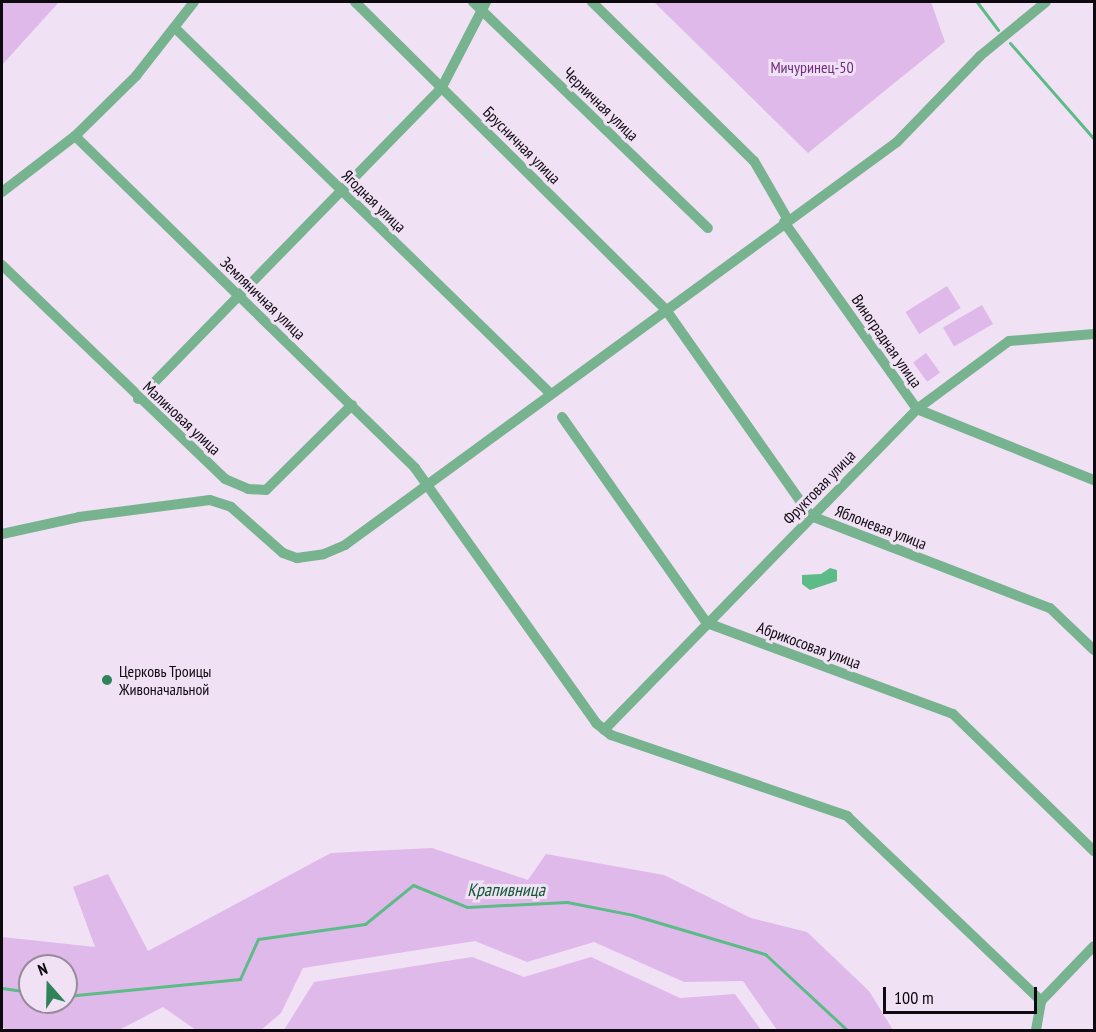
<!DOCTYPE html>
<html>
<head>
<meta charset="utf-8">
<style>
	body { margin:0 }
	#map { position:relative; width:1096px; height:1032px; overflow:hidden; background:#f0e1f4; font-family:"PT Sans Narrow",sans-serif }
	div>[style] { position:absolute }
	.green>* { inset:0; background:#dfb9ea; transform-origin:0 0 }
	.water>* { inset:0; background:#5cbb86 }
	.stream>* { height:3px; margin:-1.5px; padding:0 1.5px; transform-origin:1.5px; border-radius:1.5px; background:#5cbb86 }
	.minor>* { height:10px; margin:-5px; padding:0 5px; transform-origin:5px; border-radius:5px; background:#77b38f }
	.dots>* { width:16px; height:16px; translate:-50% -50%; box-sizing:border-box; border:3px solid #f0e1f4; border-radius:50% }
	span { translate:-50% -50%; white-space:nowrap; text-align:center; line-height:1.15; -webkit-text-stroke:6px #f0e1f4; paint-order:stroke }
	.park-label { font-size:16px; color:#702c82 }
	.street-label { font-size:16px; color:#0e090f }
	.poi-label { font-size:16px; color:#0e090f }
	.left { translate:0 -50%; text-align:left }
	.water-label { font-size:18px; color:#115a37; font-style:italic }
	.frame { position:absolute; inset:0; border:3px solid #0e090f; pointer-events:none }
	.north { position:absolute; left:18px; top:954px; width:60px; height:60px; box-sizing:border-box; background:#f0e1f4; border:2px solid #968b98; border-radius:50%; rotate:340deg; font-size:16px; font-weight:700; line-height:24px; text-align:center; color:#0e090f }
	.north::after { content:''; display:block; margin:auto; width:21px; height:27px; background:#2e8458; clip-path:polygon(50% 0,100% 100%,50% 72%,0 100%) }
	.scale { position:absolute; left:883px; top:987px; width:154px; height:27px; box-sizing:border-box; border:3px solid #0e090f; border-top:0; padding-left:8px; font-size:18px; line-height:21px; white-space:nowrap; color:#0e090f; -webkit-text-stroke:4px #f0e1f4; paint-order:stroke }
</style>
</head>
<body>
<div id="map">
	<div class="green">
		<i style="clip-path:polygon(2px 2px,59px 2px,2px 65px)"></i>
		<i style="clip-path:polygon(654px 2px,931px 2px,945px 42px,808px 153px)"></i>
		<i style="left:947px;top:286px;width:26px;height:49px;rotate:58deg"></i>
		<i style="left:982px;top:305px;width:22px;height:45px;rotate:60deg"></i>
		<i style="left:926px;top:353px;width:24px;height:16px;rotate:54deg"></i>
		<i style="clip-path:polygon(evenodd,432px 848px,528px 880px,546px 854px,664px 875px,751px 918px,807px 932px,869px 991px,893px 1030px,777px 1030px,743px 981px,684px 982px,594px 942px,527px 962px,475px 941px,303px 968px,281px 1013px,261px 1030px,196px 1030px,163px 1007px,119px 1030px,8px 1030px,2px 1027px,2px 937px,95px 947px,73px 887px,108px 874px,148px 951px,331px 853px,432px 848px,30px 966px,66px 966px,66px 1002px,30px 1002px,30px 966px)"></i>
		<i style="clip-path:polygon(472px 957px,524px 977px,591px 957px,680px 998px,735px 994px,761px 1030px,284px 1030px,314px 982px)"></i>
	</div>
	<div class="water">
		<i style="clip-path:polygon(830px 568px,837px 570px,837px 581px,810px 590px,802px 584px,802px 575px,821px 574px)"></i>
	</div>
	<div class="stream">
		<i style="left:977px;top:2px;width:35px;rotate:53deg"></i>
		<i style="left:1010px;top:43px;width:128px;rotate:48.8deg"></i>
		<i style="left:2px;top:988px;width:28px;rotate:8deg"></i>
		<i style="left:66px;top:996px;width:175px;rotate:-5.6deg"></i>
		<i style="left:240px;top:979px;width:44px;rotate:-65.8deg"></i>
		<i style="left:258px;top:939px;width:108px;rotate:-8deg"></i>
		<i style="left:365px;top:924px;width:62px;rotate:-39.1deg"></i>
		<i style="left:413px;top:885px;width:58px;rotate:22.2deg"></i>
		<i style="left:467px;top:907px;width:100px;rotate:-2.9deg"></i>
		<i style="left:567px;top:902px;width:67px;rotate:11.1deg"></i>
		<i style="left:633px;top:915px;width:138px;rotate:16.5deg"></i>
		<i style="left:765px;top:954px;width:112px;rotate:42.8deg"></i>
	</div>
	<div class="minor">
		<i style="left:355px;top:2px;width:438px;rotate:44.7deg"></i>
		<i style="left:666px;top:310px;width:252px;rotate:54.9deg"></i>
		<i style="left:811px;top:516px;width:256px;rotate:21.1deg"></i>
		<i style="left:1050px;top:608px;width:61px;rotate:43.7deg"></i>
		<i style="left:473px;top:2px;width:326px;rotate:43.9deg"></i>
		<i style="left:592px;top:2px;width:227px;rotate:44.5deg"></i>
		<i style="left:754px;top:161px;width:68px;rotate:60deg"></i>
		<i style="left:176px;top:29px;width:523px;rotate:44.23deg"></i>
		<i style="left:75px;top:136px;width:475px;rotate:44.3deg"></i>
		<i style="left:415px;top:468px;width:313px;rotate:54.6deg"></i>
		<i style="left:596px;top:723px;width:19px;rotate:39deg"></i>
		<i style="left:611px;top:735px;width:250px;rotate:18.9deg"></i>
		<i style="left:847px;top:816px;width:268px;rotate:43.6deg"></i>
		<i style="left:2px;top:192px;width:92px;rotate:-37.5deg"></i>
		<i style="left:75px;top:136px;width:86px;rotate:-44.5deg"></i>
		<i style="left:136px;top:76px;width:94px;rotate:-51.9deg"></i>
		<i style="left:784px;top:222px;width:229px;rotate:54.6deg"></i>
		<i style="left:917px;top:409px;width:191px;rotate:21.9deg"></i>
		<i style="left:2px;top:265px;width:309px;rotate:43.8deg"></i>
		<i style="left:225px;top:479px;width:25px;rotate:23deg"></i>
		<i style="left:248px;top:489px;width:18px;rotate:3deg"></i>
		<i style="left:266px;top:490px;width:121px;rotate:-44.7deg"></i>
		<i style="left:138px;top:399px;width:436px;rotate:-45.7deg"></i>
		<i style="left:442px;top:87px;width:96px;rotate:-62.6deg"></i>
		<i style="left:562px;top:417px;width:252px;rotate:54.9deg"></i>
		<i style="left:707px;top:623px;width:262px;rotate:20.3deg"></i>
		<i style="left:953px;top:714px;width:197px;rotate:44.2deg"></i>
		<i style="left:2px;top:534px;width:79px;rotate:-12.4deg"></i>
		<i style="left:79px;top:517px;width:132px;rotate:-7.4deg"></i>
		<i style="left:210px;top:500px;width:22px;rotate:18deg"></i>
		<i style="left:231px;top:507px;width:69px;rotate:41.5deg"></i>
		<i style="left:283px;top:553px;width:15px;rotate:20deg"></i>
		<i style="left:297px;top:558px;width:27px;rotate:-8deg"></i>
		<i style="left:324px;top:554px;width:23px;rotate:-23deg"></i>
		<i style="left:345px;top:545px;width:683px;rotate:-36.13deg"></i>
		<i style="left:897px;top:142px;width:120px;rotate:-46deg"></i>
		<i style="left:980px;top:56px;width:85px;rotate:-39.3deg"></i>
		<i style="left:604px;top:730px;width:448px;rotate:-45.7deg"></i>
		<i style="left:917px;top:409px;width:114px;rotate:-36.5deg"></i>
		<i style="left:1009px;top:341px;width:85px;rotate:-4.7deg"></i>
		<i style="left:1036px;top:1030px;width:29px;rotate:-80deg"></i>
		<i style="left:1041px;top:1001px;width:76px;rotate:-46.1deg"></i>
	</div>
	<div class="dots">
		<i style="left:107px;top:680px;background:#2e8458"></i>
	</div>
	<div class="park-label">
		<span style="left:812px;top:67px">Мичуринец-50</span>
	</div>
	<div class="street-label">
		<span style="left:601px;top:104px;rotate:44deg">Черничная улица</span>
		<span style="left:522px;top:145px;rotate:45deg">Брусничная улица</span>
		<span style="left:374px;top:201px;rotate:44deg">Ягодная улица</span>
		<span style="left:263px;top:298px;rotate:44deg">Земляничная улица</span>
		<span style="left:887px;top:341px;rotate:55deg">Виноградная улица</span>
		<span style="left:182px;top:418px;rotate:43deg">Малиновая улица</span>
		<span style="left:819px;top:487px;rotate:-46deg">Фруктовая улица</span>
		<span style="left:881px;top:527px;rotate:21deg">Яблоневая улица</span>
		<span style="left:809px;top:645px;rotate:20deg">Абрикосовая улица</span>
	</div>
	<div class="poi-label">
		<span class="left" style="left:119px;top:680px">Церковь Троицы<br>Живоначальной</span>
	</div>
	<div class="water-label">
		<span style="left:506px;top:890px">Крапивница</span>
	</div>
	<div class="frame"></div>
	<div class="north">N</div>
	<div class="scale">100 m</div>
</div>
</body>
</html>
